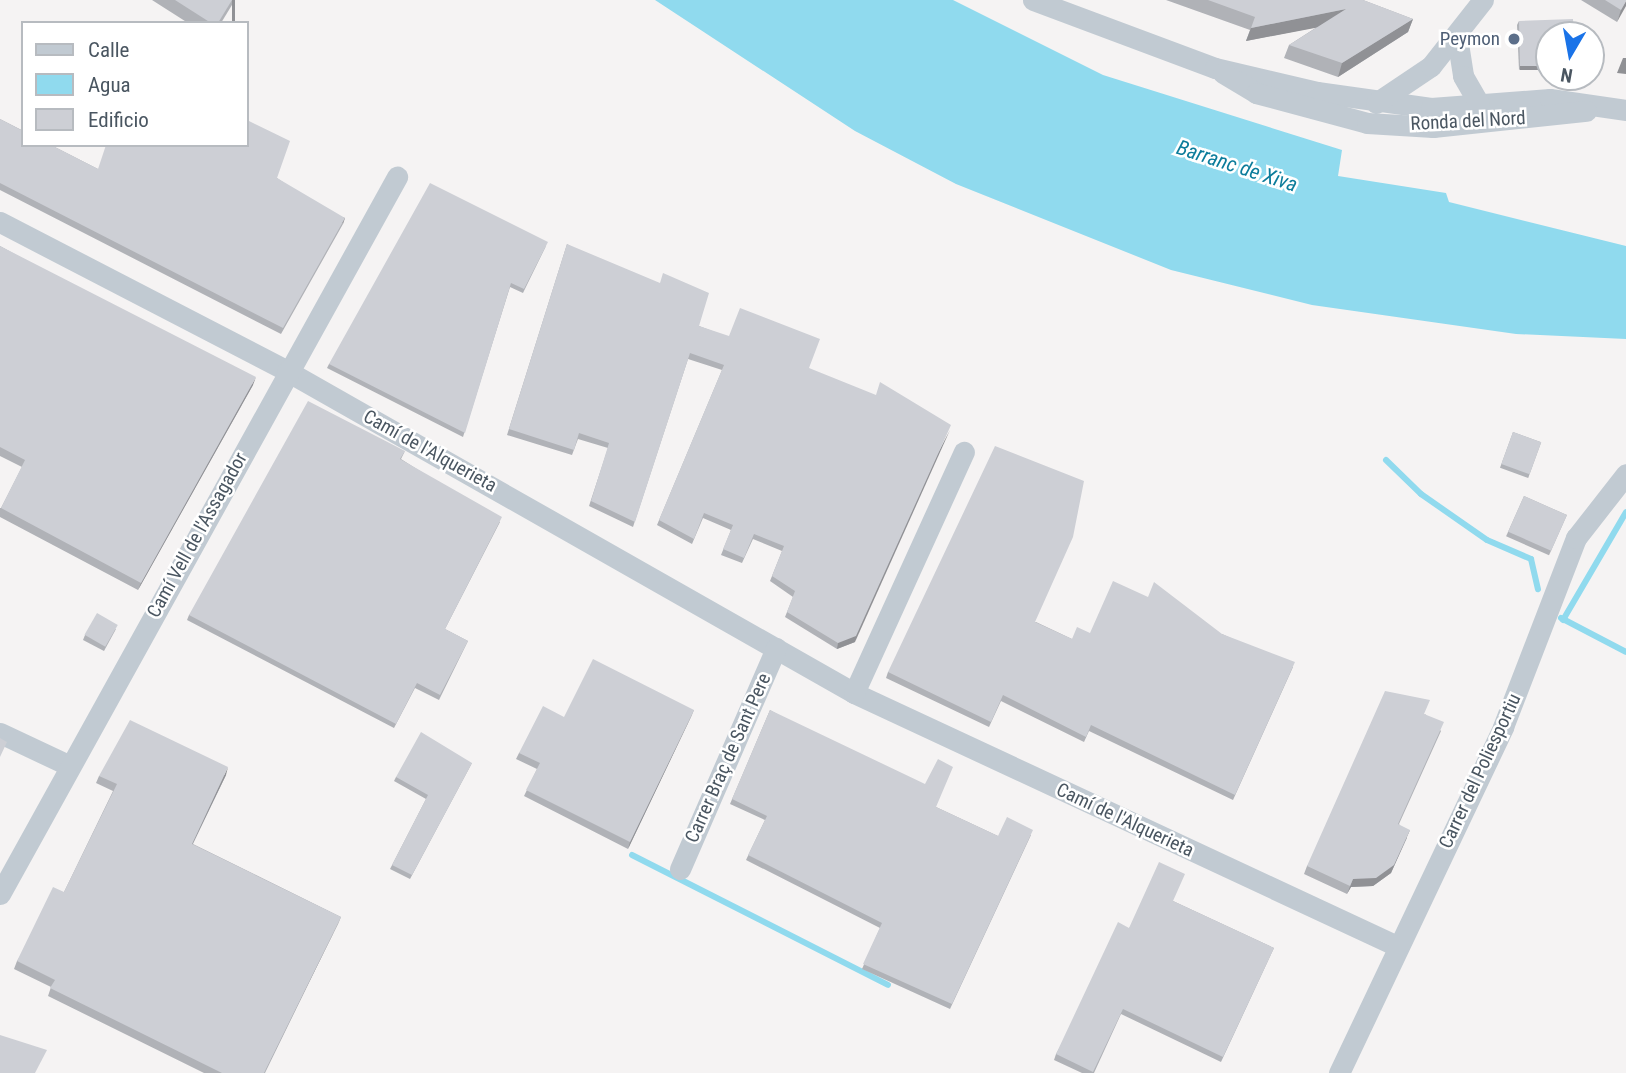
<!DOCTYPE html>
<html>
<head>
<meta charset="utf-8">
<style>
	body { margin:0 }
	#map { position:relative; width:1626px; height:1073px; overflow:hidden; background:#f5f3f3; font-family:"Roboto Condensed",sans-serif }
	div>[style] { position:absolute }
	.water>* { inset:0; background:#90daee }
	.stream>* { height:6px; margin:-3px; padding:0 3px; transform-origin:3px; border-radius:3px; background:#90daee }
	.minor>* { height:21px; margin:-10.5px; padding:0 10.5px; transform-origin:10.5px; border-radius:10.5px; background:#c1cad2 }
	.wall>* { inset:0; background:#b0b2b7; transform-origin:0 0 }
	.shaded-wall>* { inset:0; background:#909195; transform-origin:0 0 }
	.building>* { inset:0; background:#cdcfd5; transform-origin:0 0 }
	.dots>* { width:19px; height:19px; translate:-50% -50%; box-sizing:border-box; border:4px solid #fff; border-radius:50% }
	span { translate:-50% -50%; white-space:nowrap; text-align:center; line-height:1.15; -webkit-text-stroke:5px #fff; paint-order:stroke }
	.service-label { font-size:19px; color:#4e5e75 }
	.right { translate:-100% -50%; text-align:right }
	.street-label { font-size:19px; color:#4a5661 }
	.water-label { font-size:21px; color:#0c7c9b; font-style:italic }
	.legend { position:absolute; left:21px; top:21px; width:228px; height:126px; box-sizing:border-box; background:#fff; border:2px solid #b7bbc0; margin:0; padding:9px 12px; list-style:none; font-size:21px; color:#4a5661 }
	.legend li { display:flex; align-items:center; gap:14px; height:35px }
	.legend b { width:35px; border:2px solid #b7bbc0 }
	.north { position:absolute; left:1535px; top:21px; width:70px; height:70px; box-sizing:border-box; background:#fff; border:2px solid #b7bbc0; border-radius:50%; rotate:190deg; font-size:19px; font-weight:700; line-height:28px; text-align:center; color:#4a5661 }
	.north::after { content:''; display:block; margin:auto; width:24px; height:32px; background:#1a73e8; clip-path:polygon(50% 0,100% 100%,50% 72%,0 100%) }
</style>
</head>
<body>
<div id="map">
	<div class="water">
		<i style="clip-path:polygon(655px 0,953px 0,1103px 75px,1342px 150px,1338px 176px,1446px 193px,1449px 202px,1626px 246px,1626px 339px,1516px 334px,1312px 305px,1171px 270px,956px 184px,855px 131px)"></i>
	</div>
	<div class="stream">
		<i style="left:1386px;top:460px;width:49px;rotate:44.2deg"></i>
		<i style="left:1421px;top:494px;width:80px;rotate:34.9deg"></i>
		<i style="left:1487px;top:540px;width:48px;rotate:23.4deg"></i>
		<i style="left:1531px;top:559px;width:31px;rotate:77deg"></i>
		<i style="left:1561px;top:618px;width:73px;rotate:27.6deg"></i>
		<i style="left:1563px;top:620px;width:125px;rotate:-59.7deg"></i>
		<i style="left:632px;top:855px;width:287px;rotate:26.9deg"></i>
	</div>
	<div class="minor">
		<i style="left:1033px;top:0;width:194px;rotate:20.5deg"></i>
		<i style="left:1215px;top:68px;width:105px;rotate:13.2deg"></i>
		<i style="left:1317px;top:92px;width:115px;rotate:8deg"></i>
		<i style="left:1431px;top:108px;width:119px;rotate:-4.3deg"></i>
		<i style="left:1550px;top:99px;width:77px;rotate:8.2deg"></i>
		<i style="left:1457px;top:37px;width:39px;rotate:81deg"></i>
		<i style="left:1463px;top:76px;width:32px;rotate:60deg"></i>
		<i style="left:1223px;top:73px;width:39px;rotate:31deg"></i>
		<i style="left:1256px;top:93px;width:115px;rotate:15.1deg"></i>
		<i style="left:1367px;top:123px;width:66px;rotate:3.5deg"></i>
		<i style="left:1433px;top:127px;width:154px;rotate:-6deg"></i>
		<i style="left:1376px;top:103px;width:66px;rotate:-33.9deg"></i>
		<i style="left:1431px;top:66px;width:84px;rotate:-51.8deg"></i>
		<i style="left:0;top:222px;width:323px;rotate:27.4deg"></i>
		<i style="left:287px;top:371px;width:652px;rotate:29.59deg"></i>
		<i style="left:854px;top:693px;width:599px;rotate:24.98deg"></i>
		<i style="left:854px;top:693px;width:265px;rotate:-65.5deg"></i>
		<i style="left:0;top:733px;width:77px;rotate:25.2deg"></i>
		<i style="left:680px;top:869px;width:241px;rotate:-66.5deg"></i>
		<i style="left:0;top:894px;width:820px;rotate:-61.03deg"></i>
		<i style="left:1339px;top:1073px;width:383px;rotate:-64.6deg"></i>
		<i style="left:1503px;top:727px;width:203px;rotate:-68.9deg"></i>
		<i style="left:1576px;top:538px;width:81px;rotate:-52deg"></i>
	</div>
	<div class="wall">
		<i style="clip-path:polygon(152px 0,235px 0,221px 23px,188px 23px)"></i>
		<i style="clip-path:polygon(1166px 0,1363px 0,1413px 19px,1408px 32px,1338px 77px,1284px 58px,1289px 45px,1317px 27px,1246px 41px,1250px 30px)"></i>
		<i style="clip-path:polygon(1581px 0,1626px 0,1617px 22px)"></i>
		<i style="clip-path:polygon(1519px 21px,1574px 35px,1519px 70px,1517px 25px)"></i>
		<i style="clip-path:polygon(0 119px,98px 169px,277px 178px,343px 224px,281px 334px,0 190px)"></i>
		<i style="clip-path:polygon(567px 244px,699px 326px,809px 368px,855px 642px,837px 649px,785px 617px,793px 597px,770px 581px,782px 551px,753px 539px,742px 563px,721px 555px,731px 530px,703px 518px,692px 544px,657px 525px,722px 370px,688px 359px,633px 527px,589px 506px,608px 448px,578px 439px,572px 455px,507px 435px)"></i>
		<i style="clip-path:polygon(0 246px,253px 385px,138px 590px,0 517px,0 508px,1px 508px,22px 467px,0 456px)"></i>
		<i style="clip-path:polygon(546px 246px,523px 293px,510px 287px,463px 437px,327px 368px,329px 364px)"></i>
		<i style="left:1513px;top:432px;width:30px;height:38px;rotate:20deg"></i>
		<i style="clip-path:polygon(405px 451px,401px 459px,500px 522px,445px 629px,468px 641px,439px 700px,415px 688px,394px 728px,187px 620px,189px 615px)"></i>
		<i style="left:1524px;top:496px;width:47px;height:44px;rotate:24deg"></i>
		<i style="clip-path:polygon(1036px 622px,1072px 639px,1090px 633px,1222px 634px,1293px 667px,1233px 800px,1089px 731px,1084px 742px,1001px 701px,989px 727px,886px 678px,888px 672px)"></i>
		<i style="clip-path:polygon(116px 629px,104px 651px,83px 640px,85px 635px)"></i>
		<i style="clip-path:polygon(694px 710px,628px 849px,524px 796px,537px 769px,516px 759px,519px 753px,564px 717px)"></i>
		<i style="clip-path:polygon(770px 710px,936px 807px,998px 836px,1031px 835px,950px 1009px,862px 969px,880px 928px,746px 860px,765px 820px,730px 804px)"></i>
		<i style="clip-path:polygon(1425px 714px,1441px 731px,1399px 824px,1407px 838px,1391px 873px,1373px 886px,1351px 887px,1347px 894px,1304px 874px,1307px 866px)"></i>
		<i style="clip-path:polygon(472px 763px,410px 879px,390px 869px,426px 799px,394px 781px,396px 777px)"></i>
		<i style="clip-path:polygon(226px 775px,193px 844px,341px 917px,265px 1073px,204px 1073px,48px 996px,51px 987px,14px 969px,17px 961px,64px 892px,113px 791px,96px 783px,99px 776px)"></i>
		<i style="clip-path:polygon(1173px 901px,1274px 948px,1221px 1062px,1121px 1014px,1094px 1073px,1082px 1073px,1054px 1060px,1056px 1054px,1129px 928px)"></i>
	</div>
	<div class="shaded-wall">
		<i style="left:232px;top:0;width:3px;height:27px"></i>
		<i style="clip-path:polygon(1626px 1px,1626px 6px,1617px 22px,1621px 10px)"></i>
		<i style="clip-path:polygon(1346px 9px,1341px 23px,1246px 41px,1251px 28px)"></i>
		<i style="clip-path:polygon(1413px 19px,1408px 32px,1338px 77px,1342px 63px)"></i>
		<i style="clip-path:polygon(1623px 58px,1626px 58px,1626px 74px,1617px 73px)"></i>
		<i style="left:1520px;top:66px;width:29px;height:4px"></i>
		<i style="left:345px;top:218px;width:6px;height:126px;rotate:108deg"></i>
		<i style="clip-path:polygon(256px 377px,253px 385px,138px 590px,141px 583px)"></i>
		<i style="clip-path:polygon(950px 430px,855px 642px,837px 649px,838px 643px)"></i>
		<i style="clip-path:polygon(694px 710px,691px 717px,628px 849px,630px 842px)"></i>
		<i style="clip-path:polygon(228px 767px,226px 775px,189px 851px,192px 844px)"></i>
		<i style="clip-path:polygon(1410px 830px,1391px 873px,1373px 886px,1351px 887px,1347px 894px,1353px 879px)"></i>
		<i style="clip-path:polygon(341px 917px,338px 924px,264px 1073px)"></i>
	</div>
	<div class="building">
		<i style="clip-path:polygon(175px 0,232px 0,218px 23px,211px 23px)"></i>
		<i style="clip-path:polygon(1208px 0,1363px 0,1413px 19px,1342px 63px,1289px 45px,1346px 9px,1251px 28px,1255px 17px)"></i>
		<i style="clip-path:polygon(1605px 0,1626px 0,1626px 1px,1621px 10px)"></i>
		<i style="clip-path:polygon(1573px 19px,1574px 35px,1549px 35px,1549px 66px,1520px 66px,1519px 21px)"></i>
		<i style="clip-path:polygon(0 119px,23px 131px,23px 145px,51px 145px,98px 169px,106px 145px,247px 145px,247px 120px,290px 141px,277px 178px,345px 218px,283px 328px,0 183px)"></i>
		<i style="clip-path:polygon(430px 183px,548px 242px,524px 289px,511px 283px,465px 433px,329px 364px)"></i>
		<i style="clip-path:polygon(567px 244px,660px 283px,663px 273px,709px 293px,699px 326px,729px 336px,740px 308px,820px 339px,809px 368px,876px 395px,880px 382px,951px 425px,856px 636px,838px 643px,787px 612px,795px 591px,772px 576px,784px 546px,754px 534px,744px 558px,723px 549px,733px 525px,704px 513px,694px 539px,659px 520px,724px 365px,690px 353px,635px 522px,591px 501px,609px 443px,579px 433px,574px 450px,509px 429px)"></i>
		<i style="clip-path:polygon(0 246px,256px 377px,141px 583px,1px 508px,25px 460px,0 447px)"></i>
		<i style="clip-path:polygon(308px 401px,405px 451px,400px 459px,502px 517px,445px 629px,468px 641px,440px 695px,417px 683px,396px 724px,189px 615px)"></i>
		<i style="left:1513px;top:432px;width:30px;height:34px;rotate:20deg"></i>
		<i style="clip-path:polygon(995px 446px,1084px 481px,1073px 537px,1035px 622px,1072px 639px,1077px 627px,1090px 633px,1113px 581px,1148px 597px,1154px 582px,1222px 634px,1295px 662px,1235px 795px,1091px 725px,1086px 737px,1003px 695px,991px 722px,888px 672px)"></i>
		<i style="left:1524px;top:496px;width:47px;height:39px;rotate:24deg"></i>
		<i style="left:97px;top:613px;width:24px;height:25px;rotate:30deg"></i>
		<i style="clip-path:polygon(593px 659px,694px 710px,630px 842px,526px 790px,540px 763px,519px 753px,543px 706px,564px 717px)"></i>
		<i style="clip-path:polygon(1385px 691px,1430px 700px,1424px 714px,1444px 722px,1398px 824px,1410px 830px,1394px 865px,1376px 878px,1353px 879px,1350px 886px,1307px 866px)"></i>
		<i style="clip-path:polygon(770px 710px,925px 784px,938px 759px,953px 767px,936px 807px,998px 836px,1007px 817px,1033px 830px,952px 1004px,863px 964px,882px 923px,748px 855px,767px 816px,732px 799px)"></i>
		<i style="clip-path:polygon(130px 720px,228px 767px,192px 844px,341px 917px,264px 1073px,222px 1073px,50px 988px,55px 980px,17px 961px,53px 887px,64px 892px,117px 784px,99px 776px)"></i>
		<i style="clip-path:polygon(421px 732px,472px 763px,412px 875px,392px 865px,428px 795px,396px 777px)"></i>
		<i style="clip-path:polygon(0 738px,7px 742px,0 757px)"></i>
		<i style="clip-path:polygon(1159px 862px,1185px 874px,1173px 901px,1274px 948px,1223px 1057px,1123px 1009px,1093px 1072px,1056px 1054px,1118px 922px,1129px 928px)"></i>
		<i style="clip-path:polygon(0 1035px,47px 1050px,35px 1073px,0 1073px)"></i>
	</div>
	<div class="dots">
		<i style="left:1514px;top:39px;background:#5c6f8a"></i>
	</div>
	<div class="service-label">
		<span class="right" style="left:1500px;top:39px">Peymon</span>
	</div>
	<div class="street-label">
		<span style="left:1468px;top:121px;rotate:-3deg">Ronda del Nord</span>
		<span style="left:430px;top:451px;rotate:29deg">Camí de l'Alquerieta</span>
		<span style="left:197px;top:535px;rotate:-61deg">Camí Vell de l'Assagador</span>
		<span style="left:728px;top:758px;rotate:-66deg">Carrer Braç de Sant Pere</span>
		<span style="left:1480px;top:771px;rotate:-65deg">Carrer del Poliesportiu</span>
		<span style="left:1125px;top:820px;rotate:25deg">Camí de l'Alquerieta</span>
	</div>
	<div class="water-label">
		<span style="left:1237px;top:166px;rotate:18deg">Barranc de Xiva</span>
	</div>
	<ul class="legend">
	<li><b style="height:9px;background:#c1cad2"></b>Calle</li>
	<li><b style="height:19px;background:#90daee"></b>Agua</li>
	<li><b style="height:19px;background:#cdcfd5"></b>Edificio</li>
	</ul>
	<div class="north">N</div>
</div>
</body>
</html>
